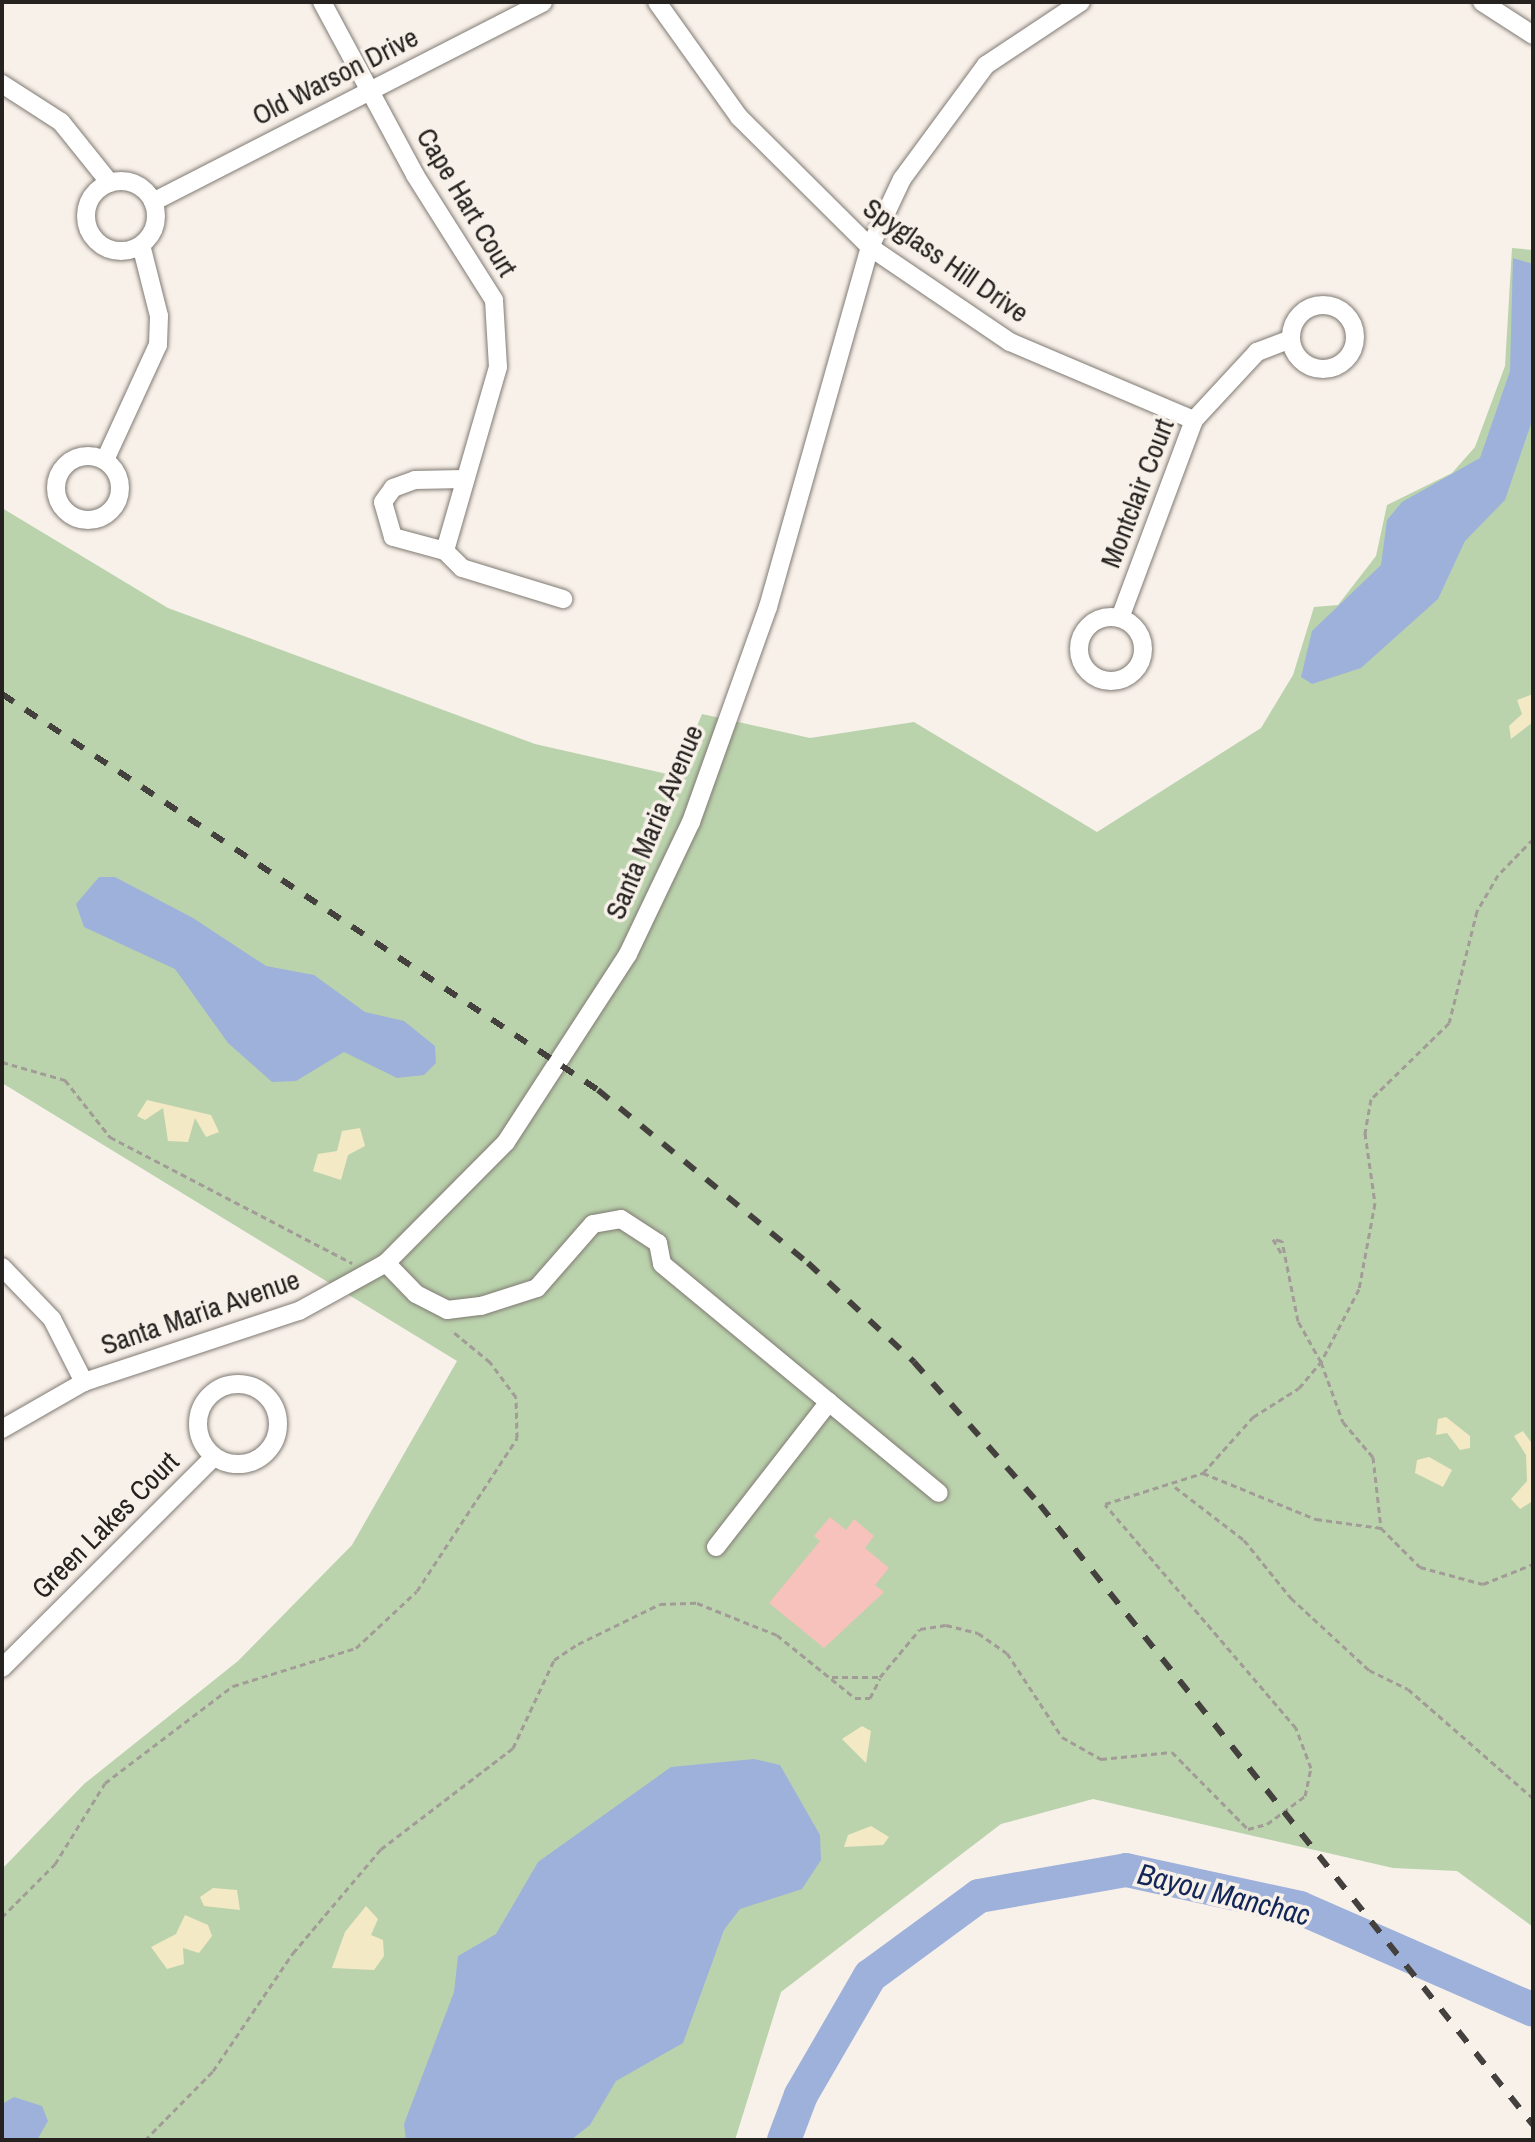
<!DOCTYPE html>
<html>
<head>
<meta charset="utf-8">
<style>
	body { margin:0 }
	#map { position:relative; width:1535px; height:2142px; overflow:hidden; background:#f8f1ea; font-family:"Archivo Narrow",sans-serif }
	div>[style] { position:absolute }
	.green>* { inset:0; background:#bad3ad }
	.sand>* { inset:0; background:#f3e9c4 }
	.water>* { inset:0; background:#9eb1da }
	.river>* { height:34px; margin:-17px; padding:0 17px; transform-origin:17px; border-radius:17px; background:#9eb1da }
	.building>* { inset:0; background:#f7c1bc }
	.path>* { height:3px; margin-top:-1.5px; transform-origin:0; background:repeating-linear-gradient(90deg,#a29c97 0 6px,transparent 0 10px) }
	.roads { filter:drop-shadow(0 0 2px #807a73) drop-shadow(0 0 2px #807a73) }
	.minor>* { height:18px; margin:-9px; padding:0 9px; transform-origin:9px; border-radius:9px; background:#fff }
	.minor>.ring { margin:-9px; padding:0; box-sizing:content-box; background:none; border:18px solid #fff; border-radius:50% }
	.rail>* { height:6px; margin-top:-3px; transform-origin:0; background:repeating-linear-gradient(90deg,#44403e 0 14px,transparent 0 28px) }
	span { translate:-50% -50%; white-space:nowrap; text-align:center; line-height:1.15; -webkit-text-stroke:7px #f8f1ea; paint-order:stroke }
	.street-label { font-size:28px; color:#252220 }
	.water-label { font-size:30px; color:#132658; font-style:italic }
	.frame { position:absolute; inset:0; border:4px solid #252220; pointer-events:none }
</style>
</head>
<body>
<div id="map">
	<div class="green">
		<i style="clip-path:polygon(1512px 248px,1533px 250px,1533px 1927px,1457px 1871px,1393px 1868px,1093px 1799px,1001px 1824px,781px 1992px,735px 2140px,2px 2140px,2px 1869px,84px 1784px,238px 1661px,352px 1545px,457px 1361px,2px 1083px,2px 508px,168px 608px,535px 744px,676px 776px,702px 714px,810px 738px,914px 722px,1097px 832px,1261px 728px,1293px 675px,1314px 607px,1338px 605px,1376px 556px,1387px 505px,1452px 473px,1475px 447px,1505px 366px)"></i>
	</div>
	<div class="sand">
		<i style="clip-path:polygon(1533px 694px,1533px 722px,1511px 739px,1509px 726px,1522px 714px,1517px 700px)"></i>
		<i style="clip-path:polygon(147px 1100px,211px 1115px,219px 1132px,206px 1137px,195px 1118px,188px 1142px,168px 1141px,163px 1108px,145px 1120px,137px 1116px)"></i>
		<i style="clip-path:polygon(360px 1128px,365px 1146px,348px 1155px,341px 1180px,313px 1171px,318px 1154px,337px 1151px,342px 1131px)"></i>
		<i style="clip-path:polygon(1446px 1417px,1470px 1436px,1470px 1448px,1460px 1450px,1447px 1433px,1436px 1435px,1438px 1419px)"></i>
		<i style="clip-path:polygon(1523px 1431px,1533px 1445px,1533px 1501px,1520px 1509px,1511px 1499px,1527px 1481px,1526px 1455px,1514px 1436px)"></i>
		<i style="clip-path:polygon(1429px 1457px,1452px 1470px,1443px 1487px,1415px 1473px,1417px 1460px)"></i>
		<i style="clip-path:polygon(862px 1726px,871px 1731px,866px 1763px,842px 1739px)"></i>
		<i style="clip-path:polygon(871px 1826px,889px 1837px,883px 1845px,844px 1847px,848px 1835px)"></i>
		<i style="clip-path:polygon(213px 1888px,237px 1890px,240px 1910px,204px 1906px,200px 1897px)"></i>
		<i style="clip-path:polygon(366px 1906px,378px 1919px,371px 1935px,383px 1940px,384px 1956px,374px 1970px,332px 1968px,345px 1932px)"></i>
		<i style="clip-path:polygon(185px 1915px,208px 1925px,212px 1936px,199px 1953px,183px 1948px,184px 1964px,167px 1969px,151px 1947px,176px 1934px)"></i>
	</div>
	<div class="water">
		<i style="clip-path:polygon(1513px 258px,1533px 264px,1533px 418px,1505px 500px,1465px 541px,1438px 599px,1361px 668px,1312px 684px,1301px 677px,1312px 631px,1381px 565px,1387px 520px,1402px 502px,1480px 458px,1510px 371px)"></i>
		<i style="clip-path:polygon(99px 877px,115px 877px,193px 918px,266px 966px,314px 975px,365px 1012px,404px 1021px,435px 1046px,436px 1063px,424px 1075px,397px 1078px,344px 1052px,296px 1081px,272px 1082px,228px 1043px,175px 969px,84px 927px,76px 904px)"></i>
		<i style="clip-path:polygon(754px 1759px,780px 1765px,820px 1835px,821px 1860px,802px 1889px,740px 1909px,724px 1930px,683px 2043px,616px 2081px,590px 2125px,571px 2140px,406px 2140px,404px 2124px,454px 1992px,458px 1956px,496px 1934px,538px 1862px,671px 1767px)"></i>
		<i style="clip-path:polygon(14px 2097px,42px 2106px,48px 2121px,37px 2140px,2px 2140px,2px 2104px)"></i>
	</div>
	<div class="river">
		<i style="left:784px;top:2140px;width:48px;rotate:-69.3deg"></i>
		<i style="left:801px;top:2095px;width:138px;rotate:-59.9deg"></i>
		<i style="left:870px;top:1976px;width:135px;rotate:-36.3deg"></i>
		<i style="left:979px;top:1896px;width:149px;rotate:-10deg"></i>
		<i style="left:1126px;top:1870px;width:178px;rotate:12.3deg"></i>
		<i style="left:1300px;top:1908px;width:254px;rotate:23.6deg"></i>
	</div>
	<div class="building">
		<i style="clip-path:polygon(830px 1517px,846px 1530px,854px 1519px,874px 1536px,865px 1548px,889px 1568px,875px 1585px,884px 1592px,824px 1648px,769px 1603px,820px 1541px,814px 1536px)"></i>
	</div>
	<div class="path">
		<i style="left:1533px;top:839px;width:50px;rotate:134.2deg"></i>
		<i style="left:1498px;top:875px;width:42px;rotate:120.3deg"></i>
		<i style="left:1477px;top:911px;width:115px;rotate:104deg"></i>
		<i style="left:1449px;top:1023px;width:109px;rotate:135.7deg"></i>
		<i style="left:1371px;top:1099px;width:35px;rotate:100deg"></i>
		<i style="left:1365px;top:1133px;width:71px;rotate:81.9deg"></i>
		<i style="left:1375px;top:1203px;width:87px;rotate:100.5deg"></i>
		<i style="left:1359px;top:1289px;width:82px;rotate:117.5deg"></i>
		<i style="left:1321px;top:1362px;width:64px;rotate:69.9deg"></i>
		<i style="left:1343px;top:1422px;width:46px;rotate:49.4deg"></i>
		<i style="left:1373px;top:1457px;width:71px;rotate:83.6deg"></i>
		<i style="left:1381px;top:1528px;width:55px;rotate:45deg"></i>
		<i style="left:1420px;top:1567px;width:65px;rotate:15.1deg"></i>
		<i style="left:1483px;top:1584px;width:54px;rotate:-21.8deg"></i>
		<i style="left:2px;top:1062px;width:66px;rotate:15.9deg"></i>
		<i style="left:65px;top:1080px;width:73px;rotate:51.7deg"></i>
		<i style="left:110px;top:1137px;width:273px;rotate:27.5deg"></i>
		<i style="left:1203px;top:1473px;width:122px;rotate:22.2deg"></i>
		<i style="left:1316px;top:1519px;width:66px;rotate:7.9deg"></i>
		<i style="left:1175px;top:1487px;width:87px;rotate:37.5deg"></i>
		<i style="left:1244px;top:1540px;width:75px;rotate:51deg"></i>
		<i style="left:1291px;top:1598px;width:106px;rotate:42.7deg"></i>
		<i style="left:1369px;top:1670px;width:43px;rotate:26deg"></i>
		<i style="left:1408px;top:1689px;width:166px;rotate:41.1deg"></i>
		<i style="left:832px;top:1677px;width:48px"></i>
		<i style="left:880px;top:1677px;width:62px;rotate:-50.2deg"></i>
		<i style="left:920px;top:1629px;width:26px;rotate:-9deg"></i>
		<i style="left:946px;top:1625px;width:33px;rotate:14deg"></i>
		<i style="left:978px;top:1633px;width:35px;rotate:35deg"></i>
		<i style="left:1007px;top:1653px;width:100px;rotate:56.8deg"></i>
		<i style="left:1062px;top:1737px;width:45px;rotate:29.4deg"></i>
		<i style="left:1101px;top:1759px;width:71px;rotate:-5.6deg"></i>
		<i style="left:1172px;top:1752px;width:108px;rotate:45.4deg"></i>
		<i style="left:1248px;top:1829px;width:20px;rotate:-15deg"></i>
		<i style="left:1267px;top:1824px;width:47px;rotate:-36.4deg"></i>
		<i style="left:1305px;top:1796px;width:29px;rotate:-78deg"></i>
		<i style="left:1311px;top:1768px;width:43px;rotate:-110.6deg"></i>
		<i style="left:1296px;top:1728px;width:294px;rotate:-130.5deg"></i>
		<i style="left:1105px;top:1504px;width:103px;rotate:-17.6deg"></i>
		<i style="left:1203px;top:1473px;width:75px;rotate:-48.2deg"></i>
		<i style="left:1253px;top:1417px;width:54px;rotate:-32.2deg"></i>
		<i style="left:1299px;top:1388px;width:34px;rotate:-50deg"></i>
		<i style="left:1321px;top:1362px;width:47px;rotate:-119.3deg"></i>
		<i style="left:1298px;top:1321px;width:82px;rotate:-101.3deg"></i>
		<i style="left:1282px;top:1241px;width:9px;rotate:-167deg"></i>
		<i style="left:1273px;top:1239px;width:16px;rotate:60deg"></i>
		<i style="left:2px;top:1917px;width:75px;rotate:-45deg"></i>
		<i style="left:55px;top:1864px;width:95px;rotate:-58.3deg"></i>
		<i style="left:105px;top:1783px;width:161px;rotate:-37.2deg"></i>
		<i style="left:233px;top:1686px;width:129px;rotate:-17.2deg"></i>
		<i style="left:356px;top:1648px;width:83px;rotate:-43.1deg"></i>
		<i style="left:417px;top:1591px;width:183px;rotate:-56.8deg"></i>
		<i style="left:517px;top:1438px;width:41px;rotate:-91.4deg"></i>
		<i style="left:516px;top:1397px;width:44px;rotate:-126.6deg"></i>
		<i style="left:490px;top:1362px;width:50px;rotate:-140.6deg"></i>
		<i style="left:145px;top:2140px;width:97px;rotate:-45.4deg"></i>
		<i style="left:213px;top:2071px;width:143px;rotate:-55.9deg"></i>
		<i style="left:293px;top:1953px;width:136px;rotate:-49.8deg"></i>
		<i style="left:381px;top:1849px;width:166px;rotate:-37.4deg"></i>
		<i style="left:513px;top:1748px;width:97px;rotate:-65deg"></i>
		<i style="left:554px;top:1660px;width:29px;rotate:-34deg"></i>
		<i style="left:578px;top:1644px;width:91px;rotate:-26deg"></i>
		<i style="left:660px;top:1604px;width:37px;rotate:-2deg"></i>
		<i style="left:697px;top:1603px;width:86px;rotate:21.8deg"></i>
		<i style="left:777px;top:1635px;width:100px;rotate:38.9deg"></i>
		<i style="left:855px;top:1698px;width:15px"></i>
		<i style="left:870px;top:1698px;width:22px;rotate:-63deg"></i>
	</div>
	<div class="roads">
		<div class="minor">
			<i style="left:322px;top:2px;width:196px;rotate:61.7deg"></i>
			<i style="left:415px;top:175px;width:148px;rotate:57.7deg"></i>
			<i style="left:494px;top:300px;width:67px;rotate:86.6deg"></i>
			<i style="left:498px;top:367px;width:191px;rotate:106.1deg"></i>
			<i style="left:445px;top:551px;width:24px;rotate:45deg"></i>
			<i style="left:462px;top:568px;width:106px;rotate:17.1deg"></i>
			<i style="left:657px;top:2px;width:141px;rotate:54.5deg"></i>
			<i style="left:739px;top:117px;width:185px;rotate:44.8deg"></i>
			<i style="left:870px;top:247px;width:169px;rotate:34.2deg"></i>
			<i style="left:1010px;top:342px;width:200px;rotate:23deg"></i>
			<i style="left:1482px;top:2px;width:61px;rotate:32.9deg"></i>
			<i style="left:2px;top:84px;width:70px;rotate:32.8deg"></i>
			<i style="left:61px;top:122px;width:78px;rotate:51.2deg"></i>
			<i class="ring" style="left:86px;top:181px;width:52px;height:52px"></i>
			<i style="left:153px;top:202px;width:438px;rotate:-27.1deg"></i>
			<i class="ring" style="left:1291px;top:305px;width:46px;height:46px"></i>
			<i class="ring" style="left:56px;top:456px;width:46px;height:46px"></i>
			<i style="left:105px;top:460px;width:127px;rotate:-65.3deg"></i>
			<i style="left:158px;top:345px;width:29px;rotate:-88deg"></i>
			<i style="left:159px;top:316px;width:73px;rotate:-104.2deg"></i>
			<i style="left:445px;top:551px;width:54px;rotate:-164.9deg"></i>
			<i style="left:393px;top:537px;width:36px;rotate:-106deg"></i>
			<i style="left:383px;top:502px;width:17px;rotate:-54deg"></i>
			<i style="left:393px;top:488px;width:23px;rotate:-20deg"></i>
			<i style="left:415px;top:480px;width:49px;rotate:-1.2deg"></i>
			<i class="ring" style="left:1079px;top:617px;width:46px;height:46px"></i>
			<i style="left:1120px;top:618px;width:211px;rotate:-69.5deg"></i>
			<i style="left:1194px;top:420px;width:93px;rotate:-47.2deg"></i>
			<i style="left:1257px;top:352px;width:36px;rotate:-21deg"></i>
			<i style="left:386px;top:1263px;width:43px;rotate:45.9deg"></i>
			<i style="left:416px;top:1294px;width:35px;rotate:27deg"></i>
			<i style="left:447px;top:1310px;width:34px;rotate:-7deg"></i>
			<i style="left:481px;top:1306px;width:59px;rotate:-17.8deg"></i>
			<i style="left:537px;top:1288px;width:85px;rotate:-48.8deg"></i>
			<i style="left:593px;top:1224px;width:28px;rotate:-10deg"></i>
			<i style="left:621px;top:1219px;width:44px;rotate:33deg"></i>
			<i style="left:658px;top:1243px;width:21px;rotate:79deg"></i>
			<i style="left:662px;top:1264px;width:359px;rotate:39.6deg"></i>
			<i style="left:2px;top:1267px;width:72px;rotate:46.1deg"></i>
			<i style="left:52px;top:1319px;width:71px;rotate:63.1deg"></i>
			<i class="ring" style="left:198px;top:1384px;width:62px;height:62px"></i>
			<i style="left:2px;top:1429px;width:95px;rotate:-29.8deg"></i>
			<i style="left:84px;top:1382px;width:226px;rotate:-18.3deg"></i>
			<i style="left:299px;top:1311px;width:99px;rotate:-28.9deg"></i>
			<i style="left:386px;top:1263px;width:170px;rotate:-45.2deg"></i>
			<i style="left:506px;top:1142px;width:224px;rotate:-57deg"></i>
			<i style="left:628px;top:954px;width:146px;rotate:-64.5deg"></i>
			<i style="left:691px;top:822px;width:228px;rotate:-70.3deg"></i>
			<i style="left:768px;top:607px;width:374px;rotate:-74.2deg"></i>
			<i style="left:870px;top:247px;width:75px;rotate:-64.8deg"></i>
			<i style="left:902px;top:179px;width:142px;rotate:-53.6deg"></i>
			<i style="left:986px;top:65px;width:114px;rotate:-33.6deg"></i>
			<i style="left:716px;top:1547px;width:184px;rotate:-52.1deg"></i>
			<i style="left:2px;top:1668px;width:299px;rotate:-44.9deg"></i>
		</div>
	</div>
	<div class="rail">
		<i style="left:2px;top:694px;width:716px;rotate:33.6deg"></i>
		<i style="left:598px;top:1090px;width:272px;rotate:39.5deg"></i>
		<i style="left:808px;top:1263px;width:145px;rotate:43deg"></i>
		<i style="left:914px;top:1362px;width:191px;rotate:48.6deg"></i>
		<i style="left:1040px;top:1505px;width:792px;rotate:51.51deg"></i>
	</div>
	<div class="street-label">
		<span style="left:335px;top:76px;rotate:-27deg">Old Warson Drive</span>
		<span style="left:467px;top:202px;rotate:59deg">Cape Hart Court</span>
		<span style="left:946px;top:260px;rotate:35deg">Spyglass Hill Drive</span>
		<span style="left:1137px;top:493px;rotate:-69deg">Montclair Court</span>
		<span style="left:654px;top:822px;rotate:-67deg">Santa Maria Avenue</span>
		<span style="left:200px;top:1312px;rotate:-19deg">Santa Maria Avenue</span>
		<span style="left:105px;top:1525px;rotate:-45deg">Green Lakes Court</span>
	</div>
	<div class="water-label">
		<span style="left:1224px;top:1894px;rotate:14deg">Bayou Manchac</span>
	</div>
	<div class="frame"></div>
</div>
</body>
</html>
